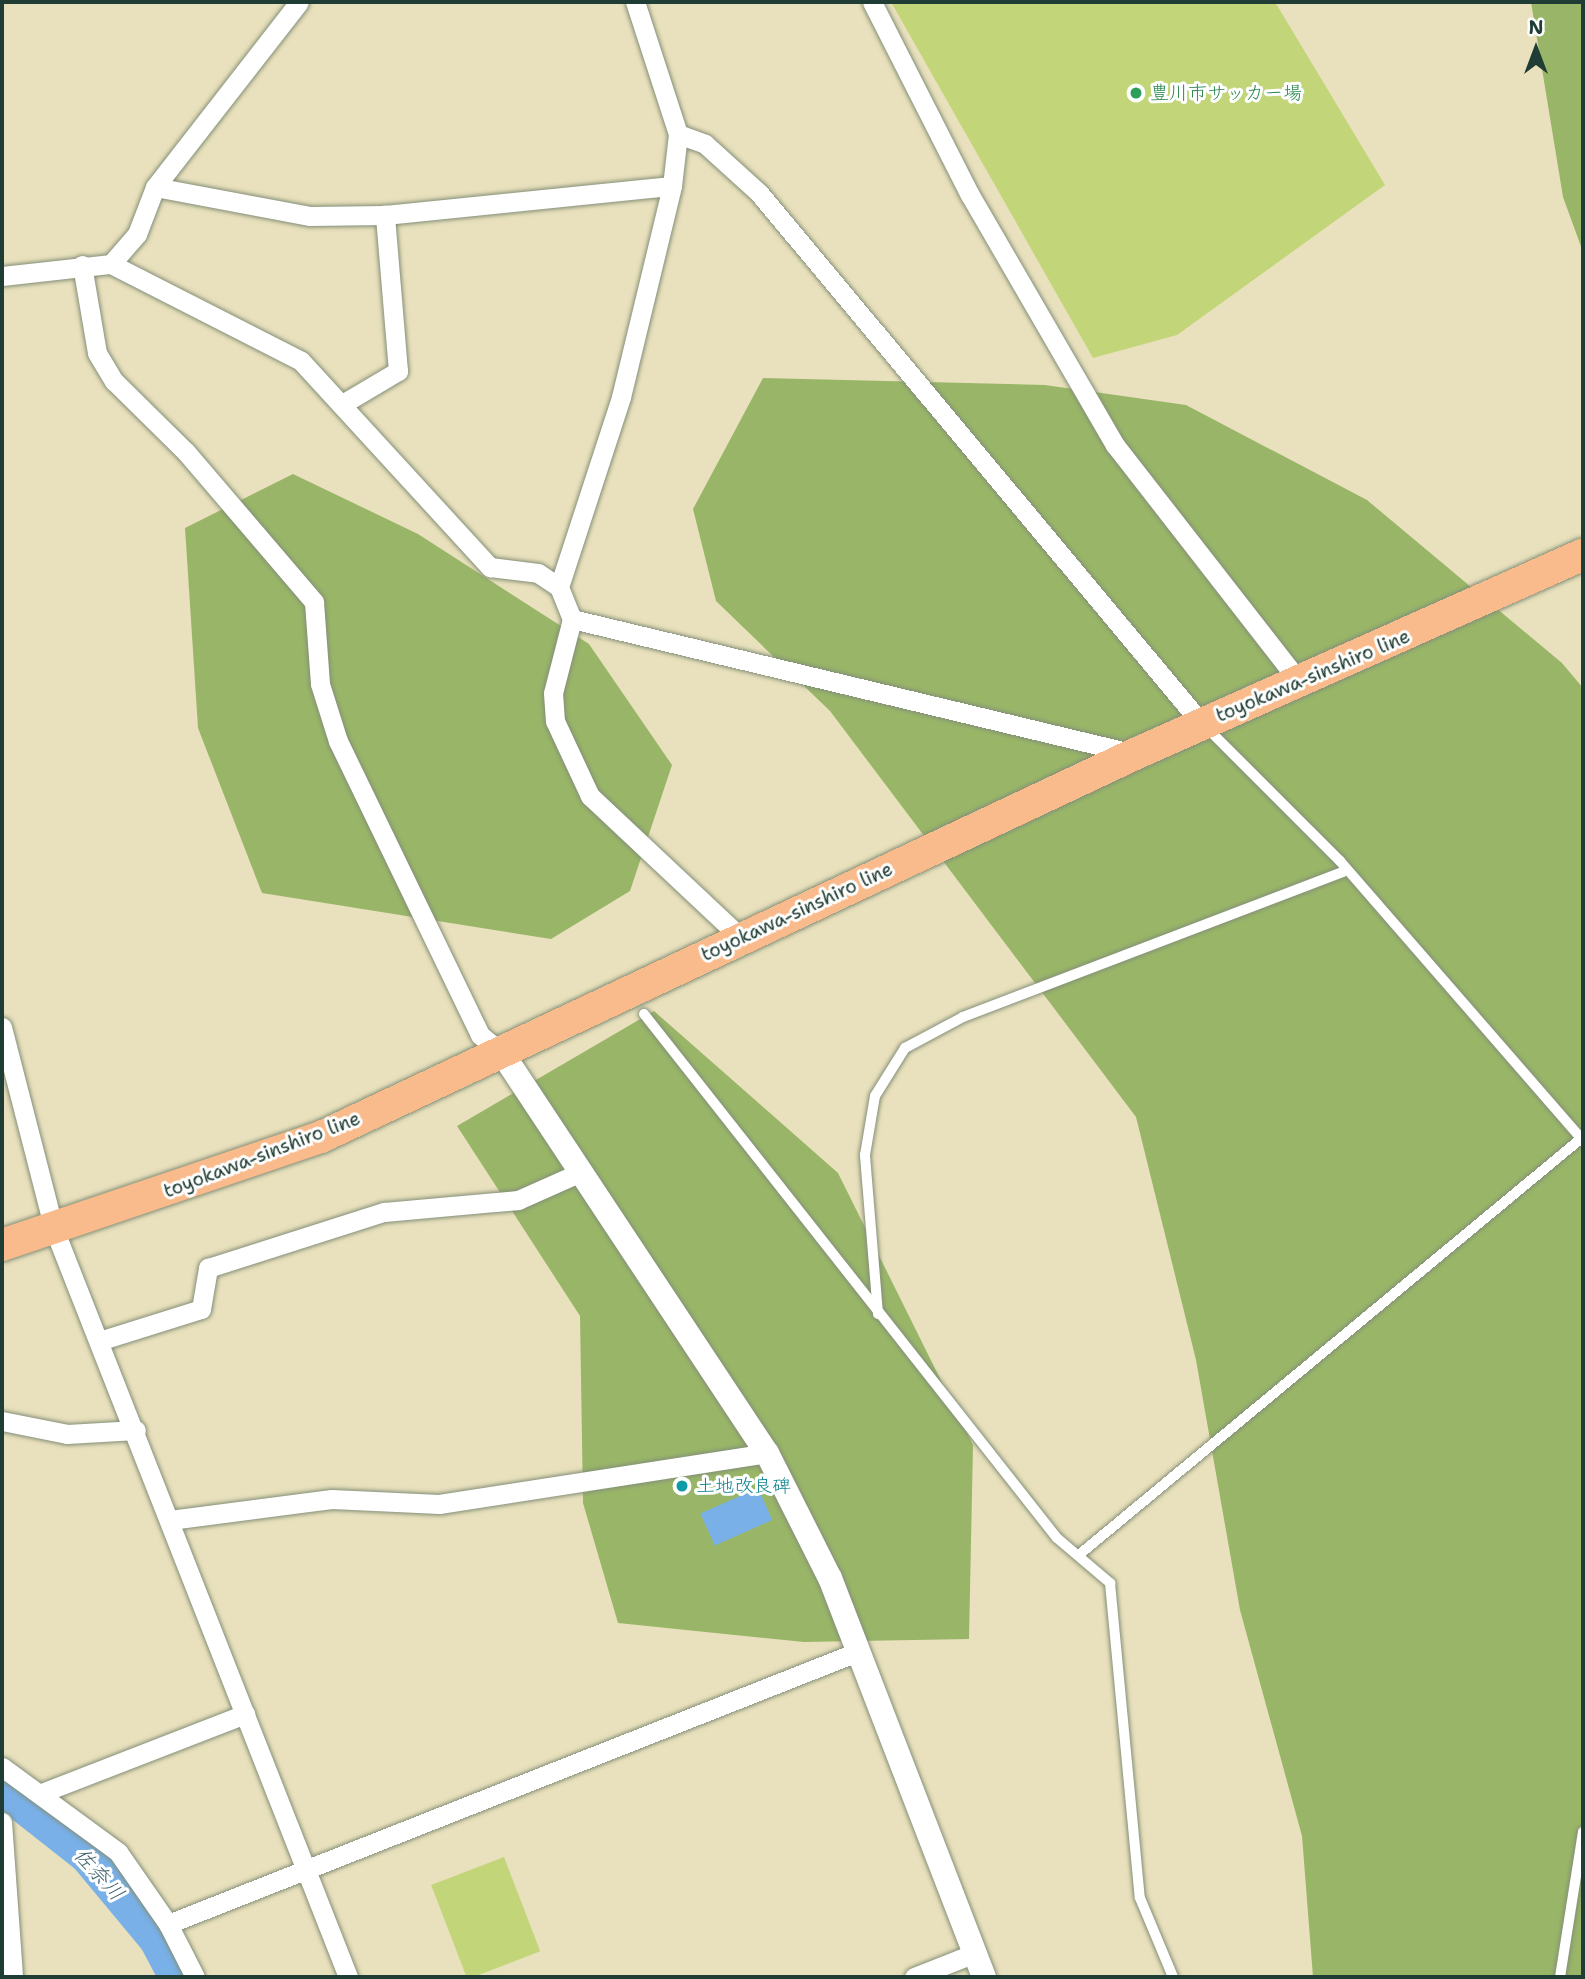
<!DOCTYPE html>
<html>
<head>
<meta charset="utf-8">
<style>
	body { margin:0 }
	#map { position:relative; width:1585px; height:1979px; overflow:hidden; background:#e9e1bd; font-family:"Shantell Sans","Klee One",sans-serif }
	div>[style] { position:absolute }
	.green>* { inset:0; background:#c2d578; transform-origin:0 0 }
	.forest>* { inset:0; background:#99b668 }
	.water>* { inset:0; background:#79b0e8; transform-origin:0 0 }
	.river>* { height:35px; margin:-17.5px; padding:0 17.5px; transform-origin:17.5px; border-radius:17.5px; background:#79b0e8 }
	.roads { filter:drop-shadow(0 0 2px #848f78) drop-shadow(0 0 2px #848f78) }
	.service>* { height:10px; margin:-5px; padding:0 5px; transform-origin:5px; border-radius:5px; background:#fff }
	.minor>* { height:19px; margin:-9.5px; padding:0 9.5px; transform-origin:9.5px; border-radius:9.5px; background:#fff }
	.tertiary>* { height:24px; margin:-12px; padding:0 12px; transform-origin:12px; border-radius:12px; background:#fff }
	.primary>* { height:32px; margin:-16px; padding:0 16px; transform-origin:16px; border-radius:16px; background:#fabb8c }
	.dots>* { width:19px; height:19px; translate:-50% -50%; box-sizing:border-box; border:4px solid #fff; border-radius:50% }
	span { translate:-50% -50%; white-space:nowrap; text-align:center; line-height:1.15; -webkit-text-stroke:6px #fff; paint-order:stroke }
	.leisure-label { font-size:19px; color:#27864d }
	.left { translate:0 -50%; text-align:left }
	.street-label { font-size:19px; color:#1f3d34 }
	.culture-label { font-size:19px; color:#0d838f }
	.water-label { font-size:21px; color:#3a606a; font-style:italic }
	.frame { position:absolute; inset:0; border:4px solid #1f3d34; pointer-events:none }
	.north { position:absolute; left:1501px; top:14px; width:70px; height:70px; -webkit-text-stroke:5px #fff; paint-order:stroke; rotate:0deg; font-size:19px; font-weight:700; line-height:28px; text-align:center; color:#1f3d34 }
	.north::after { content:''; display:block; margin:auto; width:24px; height:32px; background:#1f3d34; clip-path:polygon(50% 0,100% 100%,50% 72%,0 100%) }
</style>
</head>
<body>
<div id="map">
	<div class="green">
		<i style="clip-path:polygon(891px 2px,1275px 2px,1385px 185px,1177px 335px,1093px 358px)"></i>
		<i style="left:504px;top:1857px;width:101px;height:78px;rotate:69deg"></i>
	</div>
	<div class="forest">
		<i style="clip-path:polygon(1531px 2px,1583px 2px,1583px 252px,1563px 197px)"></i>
		<i style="clip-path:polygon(763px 378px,1045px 385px,1186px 405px,1367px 500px,1562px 663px,1583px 688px,1583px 1977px,1313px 1977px,1302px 1836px,1240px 1610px,1196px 1360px,1136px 1117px,830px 711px,716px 601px,693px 509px)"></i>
		<i style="clip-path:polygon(293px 474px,418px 534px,589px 644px,672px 765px,630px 891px,551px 939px,262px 893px,198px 728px,185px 528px)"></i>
		<i style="clip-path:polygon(654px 1011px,838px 1173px,973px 1445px,969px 1639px,804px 1642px,618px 1623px,583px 1503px,580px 1316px,457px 1126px)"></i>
	</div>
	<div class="water">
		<i style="left:758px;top:1488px;width:35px;height:63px;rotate:66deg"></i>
	</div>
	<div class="river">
		<i style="left:2px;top:1789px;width:108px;rotate:38.2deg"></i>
		<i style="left:87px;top:1856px;width:108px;rotate:50.3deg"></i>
		<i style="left:156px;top:1939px;width:43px;rotate:62.2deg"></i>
	</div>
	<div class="roads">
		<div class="service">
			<i style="left:1205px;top:726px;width:191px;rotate:45deg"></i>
			<i style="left:1340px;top:861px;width:371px;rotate:49deg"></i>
			<i style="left:644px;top:1014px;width:667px;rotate:51.76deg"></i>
			<i style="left:1057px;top:1538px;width:70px;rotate:40.3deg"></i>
			<i style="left:1110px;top:1583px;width:316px;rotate:84.6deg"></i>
			<i style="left:1140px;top:1898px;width:86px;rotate:67.3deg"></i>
			<i style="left:878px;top:1314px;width:160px;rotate:-94.7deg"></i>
			<i style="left:865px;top:1155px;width:60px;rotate:-80.4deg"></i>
			<i style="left:875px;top:1096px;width:57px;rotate:-58deg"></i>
			<i style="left:905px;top:1048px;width:66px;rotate:-28.1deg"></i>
			<i style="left:963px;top:1017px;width:407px;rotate:-20.9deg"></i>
			<i style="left:1080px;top:1554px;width:653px;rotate:-39.66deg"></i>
			<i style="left:1560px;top:1977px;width:147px;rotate:-81deg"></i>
		</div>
		<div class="minor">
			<i style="left:872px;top:2px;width:216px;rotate:63.1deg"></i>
			<i style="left:970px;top:195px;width:289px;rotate:59.9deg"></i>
			<i style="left:1115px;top:445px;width:303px;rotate:52.1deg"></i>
			<i style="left:678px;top:134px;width:29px;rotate:20deg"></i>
			<i style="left:705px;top:144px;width:73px;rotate:42.2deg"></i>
			<i style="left:759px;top:193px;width:692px;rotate:50.16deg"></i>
			<i style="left:155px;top:187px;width:158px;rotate:10.6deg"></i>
			<i style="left:310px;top:216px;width:75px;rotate:-0.8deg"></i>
			<i style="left:385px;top:215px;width:288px;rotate:-5.8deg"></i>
			<i style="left:111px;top:264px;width:40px;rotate:-49deg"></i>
			<i style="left:137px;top:234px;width:50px;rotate:-69deg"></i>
			<i style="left:155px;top:187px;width:234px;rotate:-52.1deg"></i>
			<i style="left:82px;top:265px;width:89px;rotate:80.3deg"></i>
			<i style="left:97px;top:353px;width:33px;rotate:59deg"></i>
			<i style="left:114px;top:381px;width:101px;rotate:44.6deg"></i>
			<i style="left:186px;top:452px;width:197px;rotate:49.5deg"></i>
			<i style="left:314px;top:602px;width:82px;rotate:85.8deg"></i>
			<i style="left:320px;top:684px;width:60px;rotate:72.5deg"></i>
			<i style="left:338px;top:741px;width:326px;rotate:64.2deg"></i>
			<i style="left:480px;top:1035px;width:28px;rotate:39deg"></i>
			<i style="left:2px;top:276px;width:110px;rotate:-6.3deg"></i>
			<i style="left:111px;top:264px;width:213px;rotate:27deg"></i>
			<i style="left:301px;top:361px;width:280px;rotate:47.5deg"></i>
			<i style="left:490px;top:567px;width:48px;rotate:7.1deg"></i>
			<i style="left:538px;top:573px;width:25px;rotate:34deg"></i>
			<i style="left:559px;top:587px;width:35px;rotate:68deg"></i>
			<i style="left:572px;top:619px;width:76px;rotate:104.4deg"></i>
			<i style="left:553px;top:693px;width:28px;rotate:86deg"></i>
			<i style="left:555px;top:721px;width:83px;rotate:65deg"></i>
			<i style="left:590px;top:796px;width:207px;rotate:43.2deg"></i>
			<i style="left:344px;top:403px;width:63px;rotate:-30.7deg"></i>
			<i style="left:398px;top:371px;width:157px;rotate:-94.8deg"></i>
			<i style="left:559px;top:587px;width:200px;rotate:-71.9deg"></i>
			<i style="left:621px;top:397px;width:217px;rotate:-76.4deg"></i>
			<i style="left:672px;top:186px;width:52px;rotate:-83.4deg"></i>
			<i style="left:678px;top:134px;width:139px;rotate:-108deg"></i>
			<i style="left:572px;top:619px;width:579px;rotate:13.48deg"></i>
			<i style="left:2px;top:1027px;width:209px;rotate:75.6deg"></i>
			<i style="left:54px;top:1229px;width:804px;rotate:68.54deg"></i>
			<i style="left:99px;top:1341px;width:107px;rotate:-17.4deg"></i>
			<i style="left:201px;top:1309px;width:42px;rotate:-80.3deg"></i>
			<i style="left:208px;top:1268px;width:185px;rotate:-17.7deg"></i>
			<i style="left:384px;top:1212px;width:135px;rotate:-5.1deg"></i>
			<i style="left:518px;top:1200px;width:69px;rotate:-24deg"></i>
			<i style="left:2px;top:1421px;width:66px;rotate:11.3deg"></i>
			<i style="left:67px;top:1434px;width:69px;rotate:-3.3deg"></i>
			<i style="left:170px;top:1520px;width:163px;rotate:-7.4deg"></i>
			<i style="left:332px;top:1499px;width:107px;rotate:2.7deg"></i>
			<i style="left:439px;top:1504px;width:332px;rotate:-8.8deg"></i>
			<i style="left:2px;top:1767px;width:144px;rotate:36.2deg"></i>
			<i style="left:118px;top:1852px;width:88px;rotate:55.2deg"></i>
			<i style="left:168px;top:1924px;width:59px;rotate:63deg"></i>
			<i style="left:44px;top:1792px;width:216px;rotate:-21.2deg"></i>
			<i style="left:2px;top:1822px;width:155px;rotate:85.9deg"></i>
			<i style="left:168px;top:1924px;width:741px;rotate:-21.54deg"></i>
			<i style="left:914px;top:1977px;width:66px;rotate:-21.5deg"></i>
		</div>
		<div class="tertiary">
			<i style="left:502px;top:1053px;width:480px;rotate:56.5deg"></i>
			<i style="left:767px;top:1453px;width:140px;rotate:63.3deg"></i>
			<i style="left:830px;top:1578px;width:428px;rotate:68.9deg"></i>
		</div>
		<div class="primary">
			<i style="left:2px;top:1245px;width:337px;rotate:-18.7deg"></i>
			<i style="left:321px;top:1137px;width:900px;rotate:-25.2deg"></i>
			<i style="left:1135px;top:754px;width:490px;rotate:-24deg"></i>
		</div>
	</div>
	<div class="dots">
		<i style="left:1136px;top:93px;background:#2e9e5b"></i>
		<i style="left:682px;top:1486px;background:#0f9aa8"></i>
	</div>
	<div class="leisure-label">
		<span class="left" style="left:1150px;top:93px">豊川市サッカー場</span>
	</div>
	<div class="street-label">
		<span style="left:1313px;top:676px;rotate:-23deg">toyokawa-sinshiro line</span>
		<span style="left:797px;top:912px;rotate:-25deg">toyokawa-sinshiro line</span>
		<span style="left:262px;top:1155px;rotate:-21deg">toyokawa-sinshiro line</span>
	</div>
	<div class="culture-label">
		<span class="left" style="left:696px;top:1486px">土地改良碑</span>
	</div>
	<div class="water-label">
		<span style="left:99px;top:1874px;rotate:48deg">佐奈川</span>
	</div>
	<div class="frame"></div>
	<div class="north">N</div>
</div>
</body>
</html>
